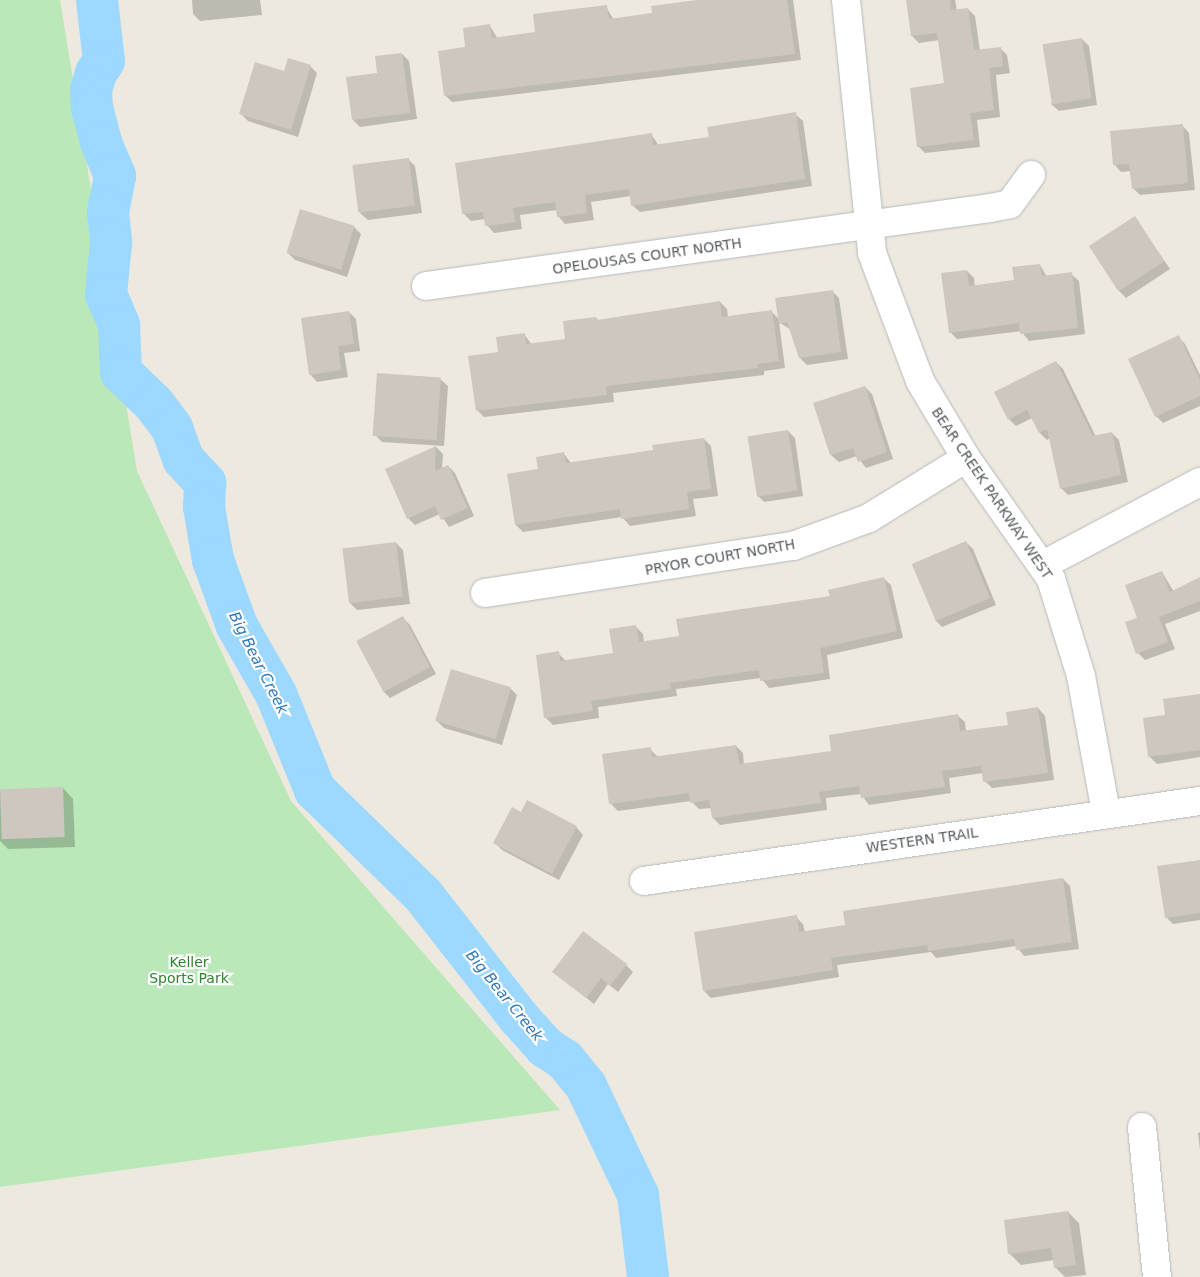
<!DOCTYPE html>
<html>
<head>
<meta charset="utf-8">
<style>
	body { margin:0 }
	#map { position:relative; width:1200px; height:1277px; overflow:hidden; background:#ede9df; font-family:"DejaVu Sans",sans-serif }
	div>[style] { position:absolute }
	.green>* { inset:0; background:#bae8b8 }
	.shadow>* { inset:0; background:#0003 }
	.river>* { height:42px; margin:-21px; padding:0 21px; transform-origin:21px; border-radius:21px; background:#9cd8ff }
	.building>* { inset:0; background:#cdc7c0; transform-origin:0 0 }
	.roads { filter:drop-shadow(0 0 1px #b5b8bd) drop-shadow(0 0 1px #b5b8bd) }
	.minor>* { height:28px; margin:-14px; padding:0 14px; transform-origin:14px; border-radius:14px; background:#fff }
	span { translate:-50% -50%; white-space:nowrap; text-align:center; line-height:1.15; -webkit-text-stroke:4.5px #fff; paint-order:stroke }
	.street-label { font-size:14px; color:#585d62 }
	.park-label { font-size:14px; color:#2c852d }
	.water-label { font-size:15px; color:#3179ba; font-style:italic }
</style>
</head>
<body>
<div id="map">
	<div class="green">
		<i style="clip-path:polygon(0 0,60px 0,137px 471px,291px 801px,560px 1110px,0 1187px)"></i>
	</div>
	<div class="shadow">
		<i style="clip-path:polygon(192px 0,260px 0,262px 15px,200px 21px,193px 14px)"></i>
		<i style="clip-path:polygon(706px 0,793px 0,801px 60px,452px 102px,445px 95px,467px 48px,490px 26px,498px 39px,537px 33px,606px 7px,614px 20px,653px 14px)"></i>
		<i style="clip-path:polygon(907px 0,955px 0,957px 11px,968px 9px,975px 16px,980px 51px,1000px 48px,1007px 55px,1010px 73px,996px 75px,1000px 117px,977px 120px,980px 147px,925px 153px,918px 146px,946px 84px,940px 40px,919px 43px,912px 36px)"></i>
		<i style="clip-path:polygon(1082px 39px,1089px 46px,1097px 105px,1059px 111px,1051px 104px)"></i>
		<i style="clip-path:polygon(402px 54px,409px 61px,417px 119px,360px 127px,353px 120px,379px 74px)"></i>
		<i style="clip-path:polygon(310px 66px,317px 73px,298px 137px,248px 121px,241px 114px,285px 72px)"></i>
		<i style="clip-path:polygon(795px 114px,803px 121px,812px 186px,640px 212px,632px 205px,631px 196px,591px 202px,594px 220px,565px 224px,558px 216px,557px 210px,520px 215px,522px 229px,494px 233px,487px 225px,486px 219px,471px 221px,464px 214px,456px 164px,651px 134px,659px 146px,710px 138px)"></i>
		<i style="clip-path:polygon(1182px 125px,1189px 133px,1195px 190px,1140px 195px,1133px 188px,1131px 171px,1121px 172px,1114px 164px)"></i>
		<i style="clip-path:polygon(408px 159px,415px 166px,422px 213px,368px 220px,360px 213px)"></i>
		<i style="clip-path:polygon(301px 210px,354px 227px,361px 234px,347px 277px,295px 260px,288px 253px)"></i>
		<i style="clip-path:polygon(1135px 218px,1170px 269px,1126px 298px,1119px 291px)"></i>
		<i style="clip-path:polygon(1040px 265px,1047px 277px,1071px 274px,1079px 281px,1085px 334px,1029px 341px,1021px 331px,957px 339px,950px 332px,967px 271px,974px 278px,975px 287px,1015px 281px)"></i>
		<i style="clip-path:polygon(832px 291px,839px 298px,848px 359px,807px 365px,800px 358px,791px 330px,779px 322px,785px 368px,764px 371px,764px 375px,613px 393px,614px 402px,484px 417px,477px 410px,499px 353px,524px 334px,532px 345px,567px 340px,596px 318px,599px 321px,720px 302px,727px 309px,728px 317px,771px 311px,780px 320px)"></i>
		<i style="clip-path:polygon(349px 312px,356px 319px,360px 351px,344px 353px,348px 377px,317px 382px,310px 374px)"></i>
		<i style="clip-path:polygon(1178px 337px,1185px 344px,1200px 375px,1200px 406px,1163px 423px,1156px 416px)"></i>
		<i style="clip-path:polygon(1056px 362px,1063px 369px,1096px 437px,1112px 433px,1119px 440px,1128px 482px,1068px 495px,1061px 488px,1050px 438px,1047px 440px,1040px 433px,1032px 418px,1016px 426px,1009px 419px)"></i>
		<i style="clip-path:polygon(440px 379px,448px 386px,444px 446px,382px 442px,375px 435px)"></i>
		<i style="clip-path:polygon(865px 387px,872px 394px,893px 459px,866px 468px,857px 456px,839px 462px,831px 455px,815px 404px)"></i>
		<i style="clip-path:polygon(788px 431px,795px 438px,803px 496px,764px 502px,757px 495px)"></i>
		<i style="clip-path:polygon(704px 439px,711px 446px,718px 496px,693px 499px,696px 516px,630px 526px,622px 517px,523px 532px,516px 525px,539px 471px,564px 454px,571px 463px,655px 451px)"></i>
		<i style="clip-path:polygon(436px 447px,443px 454px,442px 469px,448px 466px,455px 473px,474px 516px,449px 527px,440px 514px,415px 525px,408px 518px,387px 469px)"></i>
		<i style="clip-path:polygon(966px 542px,973px 549px,996px 605px,942px 627px,935px 620px)"></i>
		<i style="clip-path:polygon(396px 543px,403px 550px,410px 604px,357px 610px,350px 603px)"></i>
		<i style="clip-path:polygon(1162px 572px,1174px 592px,1200px 579px,1200px 611px,1165px 624px,1175px 649px,1145px 660px,1138px 653px,1139px 618px)"></i>
		<i style="clip-path:polygon(883px 578px,891px 585px,903px 638px,827px 655px,830px 679px,769px 688px,761px 678px,676px 689px,677px 696px,598px 707px,599px 718px,553px 725px,546px 718px,558px 653px,566px 661px,614px 654px,636px 627px,643px 634px,644px 642px,680px 637px,831px 598px)"></i>
		<i style="clip-path:polygon(403px 618px,410px 625px,436px 674px,390px 698px,383px 691px)"></i>
		<i style="clip-path:polygon(510px 688px,517px 695px,502px 745px,444px 728px,437px 721px)"></i>
		<i style="clip-path:polygon(1200px 695px,1200px 757px,1157px 764px,1149px 756px,1166px 716px)"></i>
		<i style="clip-path:polygon(1038px 708px,1045px 716px,1054px 780px,992px 788px,985px 781px,983px 773px,949px 778px,951px 793px,869px 805px,861px 794px,826px 798px,827px 810px,720px 825px,713px 818px,712px 808px,699px 809px,691px 801px,618px 811px,611px 804px,650px 749px,658px 757px,736px 746px,743px 753px,744px 765px,833px 752px,957px 715px,965px 722px,966px 732px,1009px 726px)"></i>
		<i style="clip-path:polygon(63px 788px,73px 799px,75px 847px,8px 849px,0 841px,0 790px)"></i>
		<i style="clip-path:polygon(521px 814px,576px 827px,583px 835px,559px 880px,502px 850px,495px 843px)"></i>
		<i style="clip-path:polygon(1200px 862px,1200px 920px,1173px 924px,1166px 917px)"></i>
		<i style="clip-path:polygon(1063px 879px,1070px 886px,1079px 949px,1024px 956px,1016px 946px,936px 958px,931px 952px,837px 965px,839px 977px,711px 998px,704px 991px,796px 917px,803px 924px,805px 932px,846px 926px)"></i>
		<i style="clip-path:polygon(626px 965px,633px 972px,618px 992px,608px 984px,594px 1004px,554px 972px)"></i>
		<i style="clip-path:polygon(1200px 1132px,1200px 1150px,1198px 1133px)"></i>
		<i style="clip-path:polygon(1068px 1212px,1079px 1223px,1086px 1275px,1065px 1277px,1055px 1267px,1054px 1260px,1021px 1265px,1010px 1254px,1005px 1221px)"></i>
	</div>
	<div class="river">
		<i style="left:97px;top:0;width:61px;rotate:83.5deg"></i>
		<i style="left:104px;top:61px;width:14px;rotate:124deg"></i>
		<i style="left:96px;top:73px;width:18px;rotate:106deg"></i>
		<i style="left:91px;top:90px;width:18px;rotate:87deg"></i>
		<i style="left:92px;top:108px;width:38px;rotate:75deg"></i>
		<i style="left:102px;top:145px;width:34px;rotate:67deg"></i>
		<i style="left:115px;top:176px;width:37px;rotate:101deg"></i>
		<i style="left:108px;top:212px;width:31px;rotate:84deg"></i>
		<i style="left:111px;top:243px;width:51px;rotate:95.6deg"></i>
		<i style="left:106px;top:294px;width:34px;rotate:67deg"></i>
		<i style="left:119px;top:325px;width:47px;rotate:87.6deg"></i>
		<i style="left:121px;top:372px;width:46px;rotate:44.1deg"></i>
		<i style="left:154px;top:404px;width:30px;rotate:53deg"></i>
		<i style="left:172px;top:428px;width:33px;rotate:70deg"></i>
		<i style="left:183px;top:459px;width:33px;rotate:47deg"></i>
		<i style="left:205px;top:483px;width:24px;rotate:92deg"></i>
		<i style="left:204px;top:507px;width:54px;rotate:80.4deg"></i>
		<i style="left:213px;top:560px;width:70px;rotate:70deg"></i>
		<i style="left:237px;top:626px;width:78px;rotate:60.2deg"></i>
		<i style="left:276px;top:694px;width:104px;rotate:67.9deg"></i>
		<i style="left:315px;top:790px;width:151px;rotate:44.2deg"></i>
		<i style="left:423px;top:895px;width:157px;rotate:52deg"></i>
		<i style="left:520px;top:1019px;width:38px;rotate:48deg"></i>
		<i style="left:545px;top:1047px;width:24px;rotate:33deg"></i>
		<i style="left:565px;top:1060px;width:33px;rotate:51deg"></i>
		<i style="left:586px;top:1086px;width:121px;rotate:64.5deg"></i>
		<i style="left:638px;top:1195px;width:83px;rotate:83deg"></i>
	</div>
	<div class="building">
		<i style="clip-path:polygon(697px 0,787px 0,795px 54px,444px 96px,438px 51px,465px 47px,463px 28px,490px 24px,492px 38px,535px 32px,533px 14px,607px 5px,609px 19px,652px 13px,651px 6px)"></i>
		<i style="clip-path:polygon(906px 0,950px 0,951px 10px,968px 8px,974px 50px,1001px 47px,1003px 66px,989px 68px,994px 110px,970px 113px,974px 140px,917px 147px,910px 88px,944px 83px,937px 33px,911px 36px)"></i>
		<i style="left:1082px;top:38px;width:61px;height:40px;rotate:81deg"></i>
		<i style="clip-path:polygon(402px 53px,410px 113px,352px 120px,346px 77px,377px 73px,375px 56px)"></i>
		<i style="clip-path:polygon(288px 58px,311px 65px,291px 130px,239px 114px,255px 62px,284px 71px)"></i>
		<i style="clip-path:polygon(796px 112px,805px 179px,631px 206px,629px 189px,585px 195px,587px 213px,557px 217px,555px 202px,513px 208px,515px 222px,485px 226px,483px 212px,462px 214px,455px 163px,652px 133px,653px 145px,709px 137px,707px 127px)"></i>
		<i style="clip-path:polygon(1183px 124px,1188px 183px,1132px 189px,1129px 164px,1113px 165px,1110px 131px)"></i>
		<i style="left:409px;top:158px;width:48px;height:57px;rotate:83deg"></i>
		<i style="left:300px;top:209px;width:57px;height:46px;rotate:17deg"></i>
		<i style="left:1135px;top:216px;width:54px;height:55px;rotate:57deg"></i>
		<i style="clip-path:polygon(1040px 264px,1042px 276px,1072px 272px,1078px 328px,1020px 334px,1019px 323px,949px 333px,941px 273px,967px 270px,969px 286px,1014px 280px,1012px 267px)"></i>
		<i style="clip-path:polygon(833px 290px,841px 352px,799px 358px,787px 322px,779px 324px,775px 298px)"></i>
		<i style="clip-path:polygon(720px 301px,722px 317px,772px 310px,779px 361px,757px 364px,758px 368px,606px 386px,607px 395px,476px 411px,468px 356px,498px 352px,496px 337px,525px 333px,526px 344px,565px 339px,563px 321px,596px 317px,597px 320px)"></i>
		<i style="clip-path:polygon(349px 311px,354px 344px,338px 346px,341px 370px,309px 375px,301px 318px)"></i>
		<i style="clip-path:polygon(1179px 335px,1200px 380px,1200px 396px,1155px 417px,1128px 359px)"></i>
		<i style="clip-path:polygon(1056px 361px,1093px 436px,1112px 432px,1121px 475px,1060px 489px,1047px 429px,1039px 433px,1027px 410px,1008px 420px,994px 392px)"></i>
		<i style="left:377px;top:373px;width:64px;height:63px;rotate:4deg"></i>
		<i style="clip-path:polygon(865px 386px,887px 452px,858px 462px,853px 448px,830px 455px,813px 403px)"></i>
		<i style="left:788px;top:430px;width:61px;height:41px;rotate:81deg"></i>
		<i style="clip-path:polygon(704px 438px,711px 489px,687px 492px,689px 509px,621px 519px,620px 509px,515px 525px,507px 474px,538px 469px,536px 457px,564px 452px,566px 463px,653px 450px,652px 445px)"></i>
		<i style="clip-path:polygon(436px 446px,435px 471px,448px 465px,468px 508px,441px 520px,435px 506px,407px 519px,385px 469px)"></i>
		<i style="left:966px;top:541px;width:62px;height:59px;rotate:67deg"></i>
		<i style="left:396px;top:542px;width:55px;height:54px;rotate:83deg"></i>
		<i style="clip-path:polygon(1162px 571px,1170px 592px,1200px 577px,1200px 601px,1159px 617px,1168px 642px,1136px 654px,1125px 622px,1137px 618px,1125px 585px)"></i>
		<i style="clip-path:polygon(884px 577px,897px 631px,820px 648px,824px 673px,760px 681px,759px 670px,670px 683px,671px 689px,591px 701px,593px 711px,544px 718px,536px 655px,559px 651px,560px 661px,613px 653px,609px 629px,636px 625px,639px 642px,679px 636px,676px 619px,830px 596px,828px 590px)"></i>
		<i style="left:403px;top:616px;width:58px;height:53px;rotate:62deg"></i>
		<i style="left:451px;top:669px;width:63px;height:54px;rotate:17deg"></i>
		<i style="clip-path:polygon(1200px 694px,1200px 750px,1148px 757px,1143px 718px,1165px 715px,1163px 699px)"></i>
		<i style="clip-path:polygon(1038px 707px,1048px 773px,983px 782px,981px 766px,942px 771px,945px 787px,861px 798px,859px 786px,819px 792px,821px 803px,712px 818px,709px 800px,690px 803px,689px 793px,609px 804px,602px 754px,651px 747px,652px 757px,736px 745px,739px 764px,831px 751px,829px 735px,958px 714px,960px 731px,1008px 725px,1006px 712px)"></i>
		<i style="left:63px;top:787px;width:50px;height:63px;rotate:88deg"></i>
		<i style="clip-path:polygon(527px 800px,577px 826px,552px 874px,493px 843px,512px 807px,521px 812px)"></i>
		<i style="clip-path:polygon(1200px 860px,1200px 913px,1165px 918px,1157px 866px)"></i>
		<i style="clip-path:polygon(1063px 878px,1072px 942px,1016px 950px,1014px 939px,928px 951px,927px 945px,831px 958px,833px 970px,703px 991px,694px 932px,797px 915px,799px 932px,845px 925px,843px 911px)"></i>
		<i style="clip-path:polygon(583px 931px,627px 964px,610px 986px,601px 978px,586px 998px,552px 972px)"></i>
		<i style="clip-path:polygon(1068px 1211px,1076px 1265px,1054px 1268px,1051px 1248px,1008px 1254px,1004px 1220px)"></i>
	</div>
	<div class="roads">
		<div class="minor">
			<i style="left:846px;top:0;width:254px;rotate:84.1deg"></i>
			<i style="left:872px;top:253px;width:137px;rotate:69.4deg"></i>
			<i style="left:920px;top:381px;width:90px;rotate:59.1deg"></i>
			<i style="left:966px;top:458px;width:148px;rotate:54.9deg"></i>
			<i style="left:1051px;top:579px;width:102px;rotate:72.8deg"></i>
			<i style="left:1081px;top:676px;width:138px;rotate:79.6deg"></i>
			<i style="left:426px;top:286px;width:569px;rotate:-7.87deg"></i>
			<i style="left:990px;top:208px;width:20px;rotate:-11deg"></i>
			<i style="left:1010px;top:204px;width:36px;rotate:-54deg"></i>
			<i style="left:1043px;top:565px;width:178px;rotate:-27.9deg"></i>
			<i style="left:485px;top:593px;width:312px;rotate:-8.7deg"></i>
			<i style="left:793px;top:546px;width:81px;rotate:-20.2deg"></i>
			<i style="left:869px;top:518px;width:114px;rotate:-31.7deg"></i>
			<i style="left:644px;top:881px;width:562px;rotate:-8.19deg"></i>
			<i style="left:1142px;top:1127px;width:151px;rotate:84.3deg"></i>
		</div>
	</div>
	<div class="street-label">
		<span style="left:647px;top:256px;rotate:-8deg">OPELOUSAS COURT NORTH</span>
		<span style="left:992px;top:493px;rotate:56deg">BEAR CREEK PARKWAY WEST</span>
		<span style="left:720px;top:557px;rotate:-10deg">PRYOR COURT NORTH</span>
		<span style="left:922px;top:840px;rotate:-8deg">WESTERN TRAIL</span>
	</div>
	<div class="park-label">
		<span style="left:189px;top:970px">Keller<br>Sports Park</span>
	</div>
	<div class="water-label">
		<span style="left:258px;top:663px;rotate:63deg">Big Bear Creek</span>
		<span style="left:504px;top:996px;rotate:51deg">Big Bear Creek</span>
	</div>
</div>
</body>
</html>
